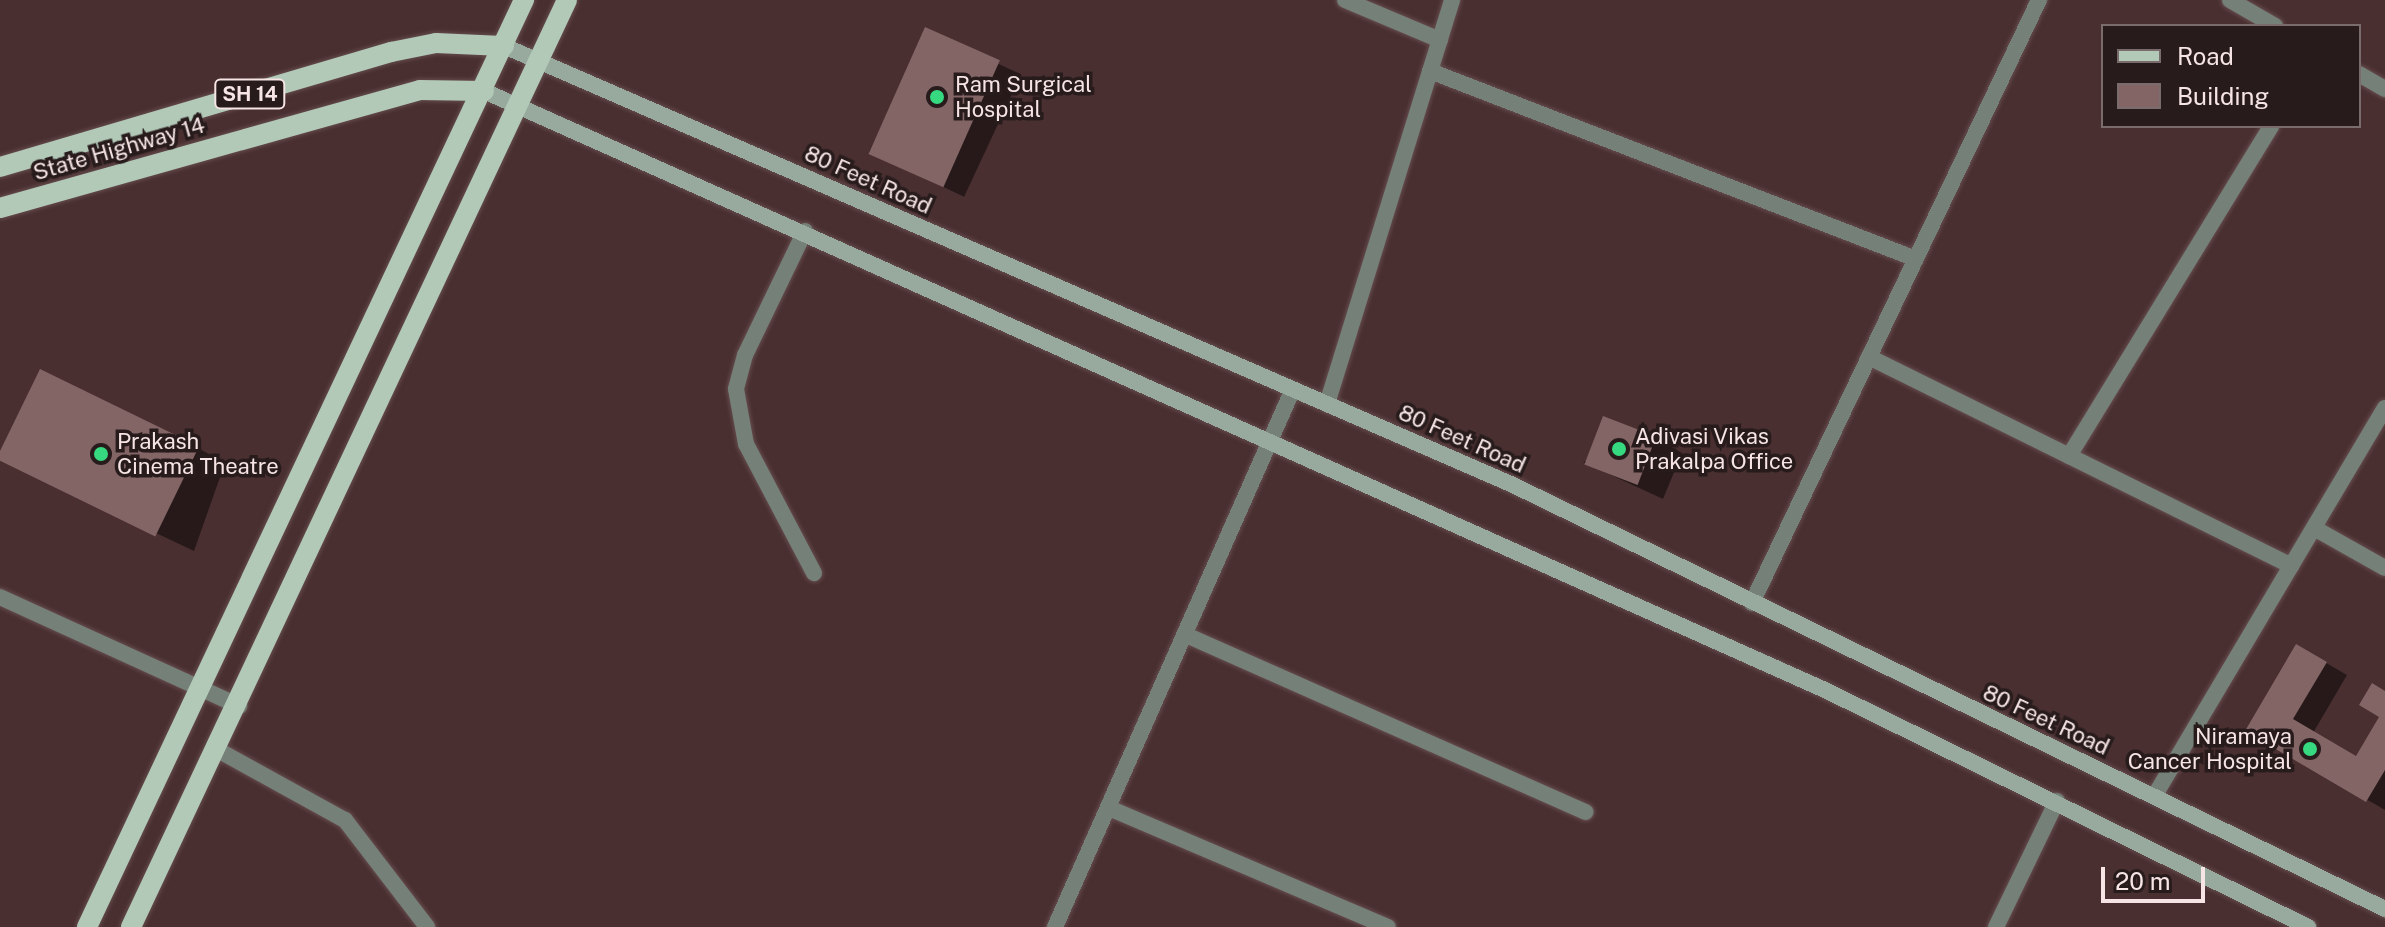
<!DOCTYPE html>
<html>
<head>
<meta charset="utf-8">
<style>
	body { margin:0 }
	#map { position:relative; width:2385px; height:927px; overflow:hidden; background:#492f30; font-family:"Public Sans",sans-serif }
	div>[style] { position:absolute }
	.shadow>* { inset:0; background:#0007; transform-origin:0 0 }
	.building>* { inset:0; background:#836566; transform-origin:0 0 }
	.roads { filter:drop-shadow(0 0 2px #654c4d) drop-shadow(0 0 2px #654c4d) }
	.street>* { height:16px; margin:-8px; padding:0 8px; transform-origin:8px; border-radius:8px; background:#758078 }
	.secondary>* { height:16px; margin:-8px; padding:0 8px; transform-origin:8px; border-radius:8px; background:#98a99d }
	.primary>* { height:20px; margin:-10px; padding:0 10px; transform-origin:10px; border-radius:10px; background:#b2c9b8 }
	.dots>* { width:22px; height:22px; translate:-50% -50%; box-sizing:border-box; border:4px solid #271b1b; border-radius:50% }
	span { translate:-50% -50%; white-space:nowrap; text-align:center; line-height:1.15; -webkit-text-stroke:7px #271b1b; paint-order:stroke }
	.shield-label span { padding:2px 6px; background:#271b1b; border:2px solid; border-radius:6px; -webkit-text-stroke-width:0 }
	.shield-label { font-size:20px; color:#f7e5e5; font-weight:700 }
	.poi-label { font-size:22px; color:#f7e5e5 }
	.left { translate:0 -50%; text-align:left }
	.right { translate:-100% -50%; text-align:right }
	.street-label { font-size:22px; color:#f7e5e5 }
	.legend { position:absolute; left:2101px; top:24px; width:260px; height:104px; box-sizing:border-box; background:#271b1b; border:2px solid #7a6c6c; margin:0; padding:10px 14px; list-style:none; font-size:24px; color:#f7e5e5 }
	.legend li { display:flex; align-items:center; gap:16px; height:40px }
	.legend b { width:40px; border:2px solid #7a6c6c }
	.scale { position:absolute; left:2101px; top:867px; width:104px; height:36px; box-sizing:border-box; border:4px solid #f7e5e5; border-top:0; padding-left:10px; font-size:24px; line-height:28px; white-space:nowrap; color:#f7e5e5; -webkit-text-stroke:6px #271b1b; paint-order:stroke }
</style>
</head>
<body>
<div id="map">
	<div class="shadow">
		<i style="left:926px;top:30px;width:105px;height:135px;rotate:25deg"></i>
		<i style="clip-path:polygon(1655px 438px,1682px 453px,1663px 499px,1583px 462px)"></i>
		<i style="clip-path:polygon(198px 448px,225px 463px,194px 551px,4px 461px)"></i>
		<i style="clip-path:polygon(2297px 646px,2347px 675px,2313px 733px,2357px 759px,2382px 716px,2385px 693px,2385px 810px,2248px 731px)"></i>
	</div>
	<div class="building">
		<i style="left:925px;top:27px;width:82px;height:139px;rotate:24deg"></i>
		<i style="left:40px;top:369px;width:177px;height:100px;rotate:26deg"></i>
		<i style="left:1603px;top:416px;width:57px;height:52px;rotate:21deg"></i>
		<i style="clip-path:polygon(2296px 644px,2327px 662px,2293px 719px,2356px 756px,2379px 717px,2359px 705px,2372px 683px,2385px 691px,2385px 770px,2366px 802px,2245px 731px)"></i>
	</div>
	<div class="roads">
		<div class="street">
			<i style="left:1345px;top:0;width:103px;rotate:22.8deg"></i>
			<i style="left:2230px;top:0;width:52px;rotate:30deg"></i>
			<i style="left:1430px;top:71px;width:521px;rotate:21.15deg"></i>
			<i style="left:2359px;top:74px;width:30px;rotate:30deg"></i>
			<i style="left:805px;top:231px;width:138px;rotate:115.8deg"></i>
			<i style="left:745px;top:355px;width:35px;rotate:105deg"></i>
			<i style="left:736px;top:389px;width:56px;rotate:79.7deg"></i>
			<i style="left:746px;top:444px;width:146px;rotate:62.2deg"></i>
			<i style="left:1869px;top:357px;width:471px;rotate:26.3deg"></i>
			<i style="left:1327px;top:404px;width:423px;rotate:-72.8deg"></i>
			<i style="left:2069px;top:456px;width:387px;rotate:-58.5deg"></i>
			<i style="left:2314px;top:528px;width:81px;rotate:29.4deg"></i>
			<i style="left:0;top:597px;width:263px;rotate:24.5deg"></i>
			<i style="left:1752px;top:603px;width:668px;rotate:-64.55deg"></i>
			<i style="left:1186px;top:635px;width:437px;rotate:23.9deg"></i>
			<i style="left:218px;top:750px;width:145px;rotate:28.9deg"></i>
			<i style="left:345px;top:820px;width:135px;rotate:52.5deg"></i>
			<i style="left:2155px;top:795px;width:450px;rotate:-59.3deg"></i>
			<i style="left:1109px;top:808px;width:303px;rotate:23.1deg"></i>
			<i style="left:1055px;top:927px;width:588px;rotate:-66.14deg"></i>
			<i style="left:1996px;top:927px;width:140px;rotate:-64.2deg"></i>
		</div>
		<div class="secondary">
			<i style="left:504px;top:46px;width:1100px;rotate:23.51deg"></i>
			<i style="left:1513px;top:485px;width:970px;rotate:25.93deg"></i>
			<i style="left:484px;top:91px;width:1471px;rotate:24.07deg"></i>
			<i style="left:1827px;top:691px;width:536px;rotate:26.13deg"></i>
		</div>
		<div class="primary">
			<i style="left:0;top:167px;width:408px;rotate:-16.4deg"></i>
			<i style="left:391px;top:52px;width:46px;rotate:-11.3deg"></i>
			<i style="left:436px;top:43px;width:68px;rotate:2.5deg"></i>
			<i style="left:0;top:208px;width:436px;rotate:-15.7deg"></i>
			<i style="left:420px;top:90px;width:64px;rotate:0.9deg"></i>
			<i style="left:87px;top:927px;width:1025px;rotate:-64.76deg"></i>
			<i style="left:131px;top:927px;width:1024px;rotate:-64.81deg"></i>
		</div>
	</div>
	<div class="dots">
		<i style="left:937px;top:97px;background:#36d880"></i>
		<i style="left:1619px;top:449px;background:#36d880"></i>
		<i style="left:101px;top:454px;background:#36d880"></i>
		<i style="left:2310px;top:749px;background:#36d880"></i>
	</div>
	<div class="shield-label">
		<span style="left:250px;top:94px">SH 14</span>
	</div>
	<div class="poi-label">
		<span class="left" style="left:955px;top:97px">Ram Surgical<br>Hospital</span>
		<span class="left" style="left:1635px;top:449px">Adivasi Vikas<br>Prakalpa Office</span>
		<span class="left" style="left:117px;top:454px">Prakash<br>Cinema Theatre</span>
		<span class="right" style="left:2292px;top:749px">Niramaya<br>Cancer Hospital</span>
	</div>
	<div class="street-label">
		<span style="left:119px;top:149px;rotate:-16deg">State Highway 14</span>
		<span style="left:868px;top:180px;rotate:24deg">80 Feet Road</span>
		<span style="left:1462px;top:439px;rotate:24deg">80 Feet Road</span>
		<span style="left:2046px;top:720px;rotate:25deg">80 Feet Road</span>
	</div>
	<ul class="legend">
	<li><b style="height:10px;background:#b2c9b8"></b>Road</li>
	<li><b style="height:22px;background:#836566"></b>Building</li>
	</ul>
	<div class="scale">20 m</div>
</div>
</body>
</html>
